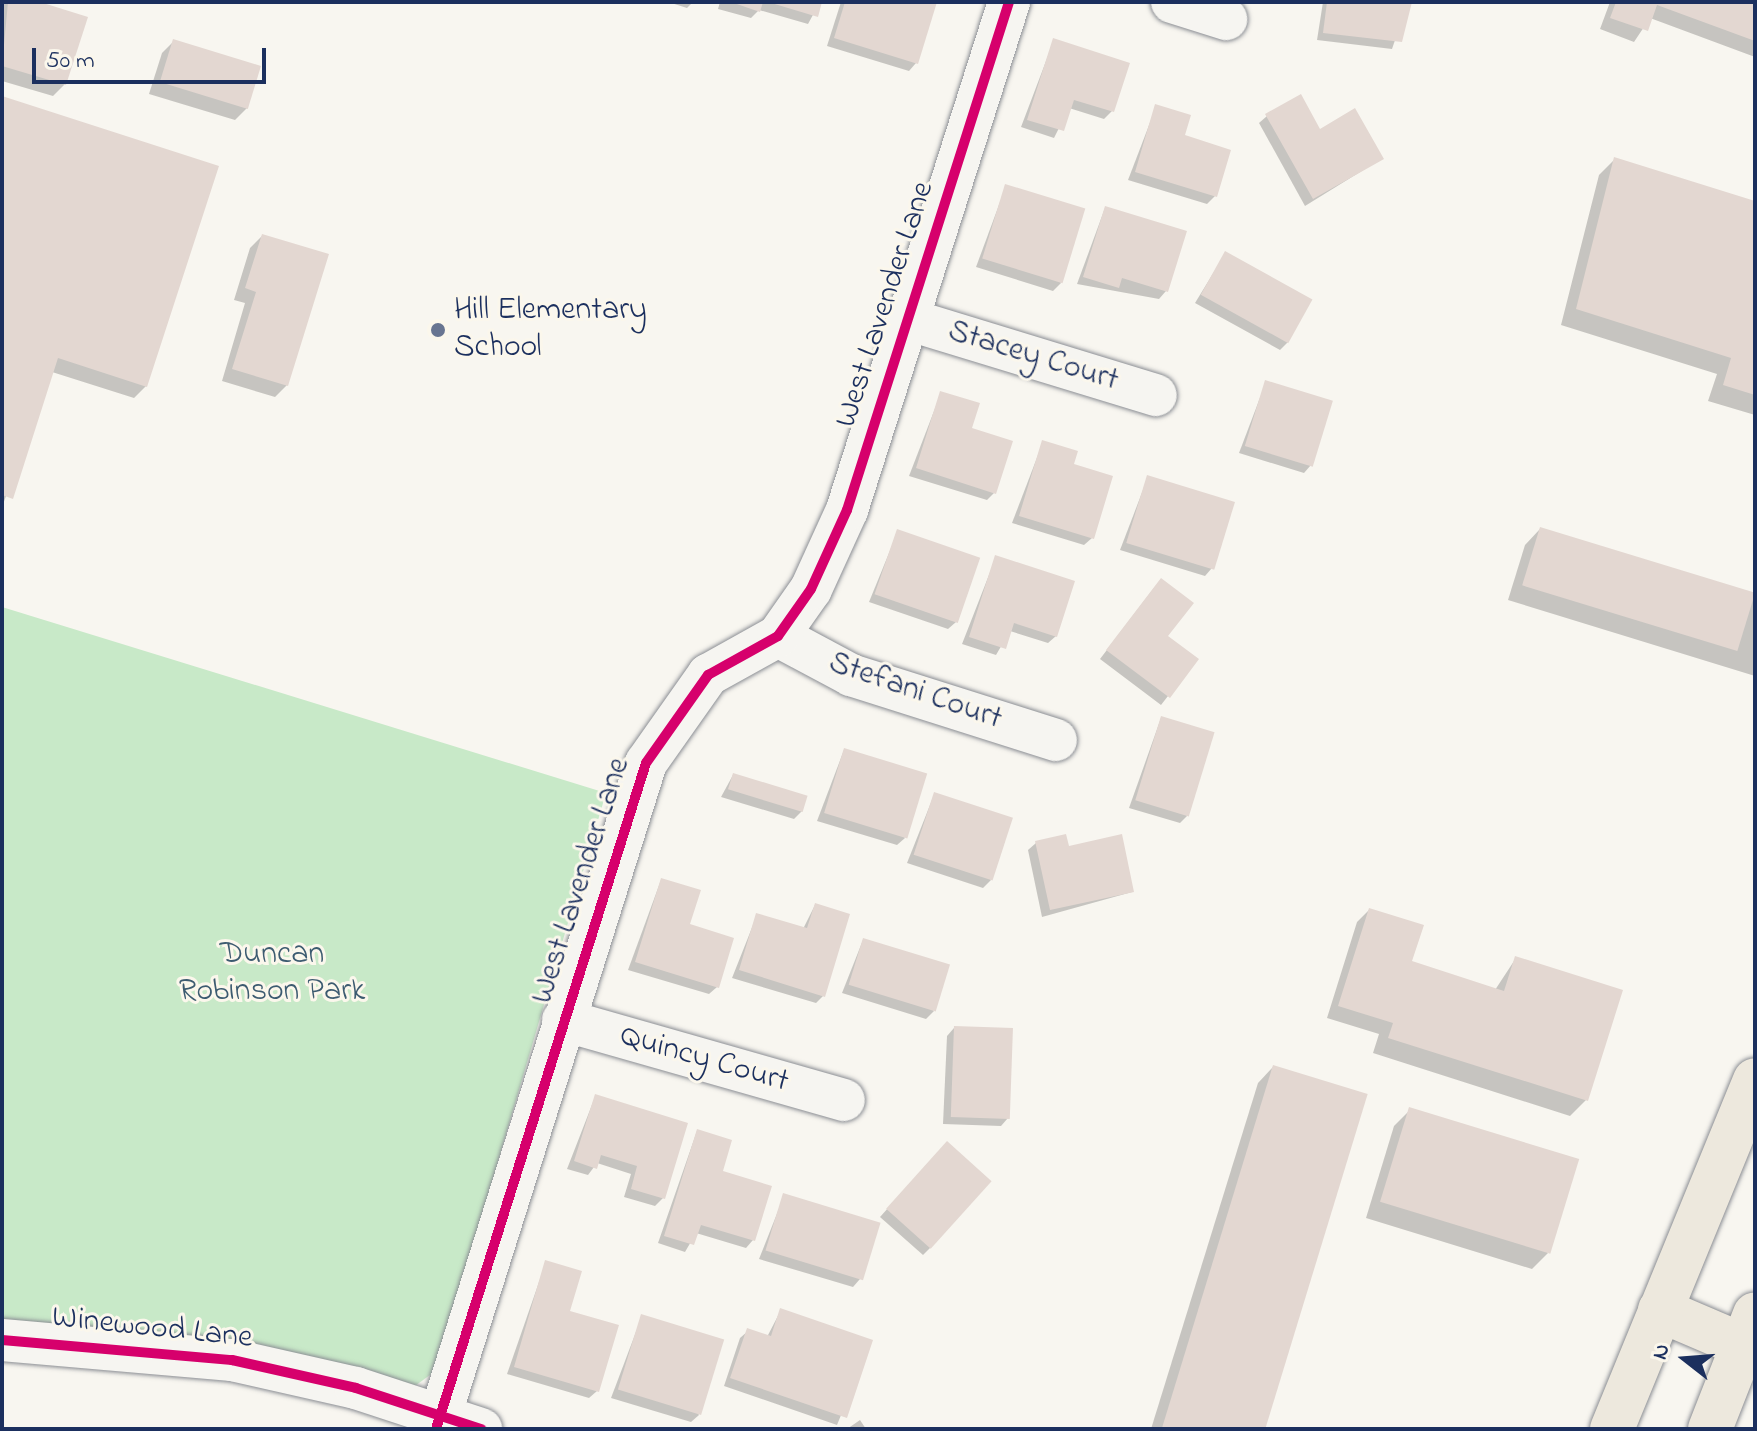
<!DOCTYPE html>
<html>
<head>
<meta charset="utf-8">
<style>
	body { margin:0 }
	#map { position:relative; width:1757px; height:1431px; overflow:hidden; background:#f8f6f0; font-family:"Indie Flower",sans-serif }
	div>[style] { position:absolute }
	.green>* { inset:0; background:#c8e9c8 }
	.shadow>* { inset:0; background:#0003 }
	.building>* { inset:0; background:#e3d7d1; transform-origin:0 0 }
	.roads { filter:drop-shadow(0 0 2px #8b8e94) drop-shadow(0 0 2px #8b8e94) }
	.minor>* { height:42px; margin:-21px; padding:0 21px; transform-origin:21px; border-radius:21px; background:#f6f5f1 }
	.major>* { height:44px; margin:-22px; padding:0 22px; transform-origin:22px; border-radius:22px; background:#ede8dd }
	.cycleway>* { height:10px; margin:-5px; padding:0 5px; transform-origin:5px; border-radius:5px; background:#d6006c }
	.dots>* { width:22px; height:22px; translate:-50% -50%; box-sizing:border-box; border:4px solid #fbf7ec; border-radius:50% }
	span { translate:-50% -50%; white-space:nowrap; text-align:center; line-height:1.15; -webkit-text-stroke:6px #fbf7ec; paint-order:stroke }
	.street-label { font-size:32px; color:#1b2f5e }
	.poi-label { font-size:32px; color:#1b2f5e }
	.left { translate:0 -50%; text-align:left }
	.park-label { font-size:32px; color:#3c5b70 }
	.frame { position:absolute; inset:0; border:4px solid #1b2f5e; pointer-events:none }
	.north { position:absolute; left:1645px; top:1319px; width:80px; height:80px; -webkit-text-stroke:6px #fbf7ec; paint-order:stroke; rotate:287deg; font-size:22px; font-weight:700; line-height:32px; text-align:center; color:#1b2f5e }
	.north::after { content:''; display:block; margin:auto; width:28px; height:36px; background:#1b2f5e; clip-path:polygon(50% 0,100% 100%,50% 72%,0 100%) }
	.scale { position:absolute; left:32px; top:48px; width:234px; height:36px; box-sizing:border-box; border:4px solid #1b2f5e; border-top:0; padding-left:10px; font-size:24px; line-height:28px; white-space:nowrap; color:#1b2f5e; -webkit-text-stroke:6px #fbf7ec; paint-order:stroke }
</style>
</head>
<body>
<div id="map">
	<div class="green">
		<i style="clip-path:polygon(2px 607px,606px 793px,437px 1370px,412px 1388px,2px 1324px)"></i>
	</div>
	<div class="shadow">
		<i style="clip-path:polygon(33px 2px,65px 84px,53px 96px,2px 81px,2px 4px)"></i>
		<i style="clip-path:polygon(668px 2px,693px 2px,687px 8px)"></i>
		<i style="clip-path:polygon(720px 2px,820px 2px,808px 24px,759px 10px,751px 18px,718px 9px)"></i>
		<i style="clip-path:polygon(841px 2px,935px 2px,916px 63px,909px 71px,827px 46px)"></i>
		<i style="clip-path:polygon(1408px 2px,1392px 49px,1317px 40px,1323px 2px)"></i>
		<i style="clip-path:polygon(1610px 2px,1755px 2px,1755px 57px,1650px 18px,1634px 42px,1600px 29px)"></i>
		<i style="clip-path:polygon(1054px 40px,1112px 111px,1104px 119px,1069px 108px,1054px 138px,1021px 127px)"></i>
		<i style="clip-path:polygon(174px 41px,247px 108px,235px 120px,149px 94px,162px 53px)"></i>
		<i style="clip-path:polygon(2px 98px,146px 386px,134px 398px,52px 372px,2px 507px)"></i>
		<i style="clip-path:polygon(1156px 107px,1215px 196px,1207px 204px,1128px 180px)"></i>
		<i style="clip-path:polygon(1267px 116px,1319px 131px,1381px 159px,1305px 206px,1259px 123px)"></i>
		<i style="clip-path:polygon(1615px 159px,1755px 205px,1755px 415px,1708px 401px,1717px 374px,1561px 325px,1599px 175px)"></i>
		<i style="clip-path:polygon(1006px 186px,1061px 283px,1053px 291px,976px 267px)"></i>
		<i style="clip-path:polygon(1105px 208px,1166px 291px,1159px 299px,1077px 284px)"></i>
		<i style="clip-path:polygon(262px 236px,287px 385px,275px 397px,222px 381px,245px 303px,234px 300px,250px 248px)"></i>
		<i style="clip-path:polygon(1225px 254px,1288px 342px,1280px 350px,1195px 303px)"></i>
		<i style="clip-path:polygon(1266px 382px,1311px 465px,1304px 473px,1239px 453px)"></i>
		<i style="clip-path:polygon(941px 393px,970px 429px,994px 493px,987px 500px,909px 476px)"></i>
		<i style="clip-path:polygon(1043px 442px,1071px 465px,1092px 538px,1084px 545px,1012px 523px)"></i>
		<i style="clip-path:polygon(1148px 477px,1212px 568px,1205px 576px,1120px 550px)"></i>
		<i style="clip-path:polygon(1540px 529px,1755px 595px,1755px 676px,1508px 600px,1525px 545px)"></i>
		<i style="clip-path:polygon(898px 531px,956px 622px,948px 629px,869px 602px)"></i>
		<i style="clip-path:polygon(996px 557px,1056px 636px,1048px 643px,1010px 631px,996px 655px,962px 644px)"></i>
		<i style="clip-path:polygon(1154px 588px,1165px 637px,1196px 660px,1161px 705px,1100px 659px)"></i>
		<i style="clip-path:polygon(1161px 718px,1187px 816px,1180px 823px,1129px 808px)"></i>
		<i style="clip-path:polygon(844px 750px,905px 838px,897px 845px,817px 821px)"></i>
		<i style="clip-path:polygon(733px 775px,802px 811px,794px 819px,721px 797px)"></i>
		<i style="clip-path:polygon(934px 795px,991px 880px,983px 888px,907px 863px)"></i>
		<i style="clip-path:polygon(1036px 843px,1067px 848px,1132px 892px,1042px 917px,1028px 850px)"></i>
		<i style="clip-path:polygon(661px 880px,717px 987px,709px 994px,628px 970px)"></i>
		<i style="clip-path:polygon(815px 905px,823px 996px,816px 1003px,732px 978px,757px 915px,803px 929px)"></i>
		<i style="clip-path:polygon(1369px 910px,1410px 963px,1495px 990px,1516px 958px,1621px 991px,1586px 1100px,1570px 1116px,1373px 1053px,1379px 1034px,1327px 1018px,1357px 922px)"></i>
		<i style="clip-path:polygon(863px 940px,934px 1011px,926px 1019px,842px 993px)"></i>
		<i style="clip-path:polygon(954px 1028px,1008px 1118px,1001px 1126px,943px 1124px,947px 1036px)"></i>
		<i style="clip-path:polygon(1273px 1067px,1263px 1429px,1151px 1429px,1258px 1083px)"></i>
		<i style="clip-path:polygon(595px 1097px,663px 1198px,655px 1206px,624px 1197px,631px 1174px,597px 1163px,588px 1175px,567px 1169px)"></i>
		<i style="clip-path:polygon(1410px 1110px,1548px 1253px,1532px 1269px,1366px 1218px,1394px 1126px)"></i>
		<i style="clip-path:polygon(697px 1131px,753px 1240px,746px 1248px,696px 1233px,685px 1252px,658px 1243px)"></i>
		<i style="clip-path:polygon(939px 1151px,931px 1247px,923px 1255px,880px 1217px)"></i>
		<i style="clip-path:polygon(784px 1196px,860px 1279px,853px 1287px,759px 1259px)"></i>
		<i style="clip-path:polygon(546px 1262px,597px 1391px,589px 1398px,507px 1374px)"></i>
		<i style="clip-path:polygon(781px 1310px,871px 1341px,837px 1425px,724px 1386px,740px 1338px,748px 1331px,767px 1337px)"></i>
		<i style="clip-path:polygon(642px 1316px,699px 1415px,691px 1422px,611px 1398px)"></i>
		<i style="clip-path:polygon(860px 1420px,866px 1429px,847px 1429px)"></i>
	</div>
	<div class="building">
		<i style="clip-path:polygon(8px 2px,40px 2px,88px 17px,66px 85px,2px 66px)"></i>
		<i style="clip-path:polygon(731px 2px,763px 2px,760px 12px)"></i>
		<i style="clip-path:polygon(768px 2px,822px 2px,818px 17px)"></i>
		<i style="clip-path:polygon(845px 2px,937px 2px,918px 64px,834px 38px)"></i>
		<i style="clip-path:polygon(1327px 2px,1412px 2px,1402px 42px,1323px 33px)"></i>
		<i style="clip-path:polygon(1616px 2px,1755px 2px,1755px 41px,1657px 5px,1648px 31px,1610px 18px)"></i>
		<i style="clip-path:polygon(1053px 38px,1130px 63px,1114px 112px,1074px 100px,1064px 131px,1027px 120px)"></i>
		<i style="left:173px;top:39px;width:92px;height:45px;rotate:17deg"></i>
		<i style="clip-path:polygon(1301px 94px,1320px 129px,1355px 108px,1384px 159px,1313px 199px,1265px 114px)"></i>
		<i style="clip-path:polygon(2px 96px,219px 166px,147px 387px,58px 358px,13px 499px,2px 495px)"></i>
		<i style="clip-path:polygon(1155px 104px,1191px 115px,1185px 135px,1231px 150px,1217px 197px,1135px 172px)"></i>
		<i style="clip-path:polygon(1614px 157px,1755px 201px,1755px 395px,1723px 385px,1731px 358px,1576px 309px)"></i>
		<i style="left:1005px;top:184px;width:84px;height:78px;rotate:17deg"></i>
		<i style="clip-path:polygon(1105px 206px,1187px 231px,1168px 292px,1122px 278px,1119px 288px,1083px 277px)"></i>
		<i style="clip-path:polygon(262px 234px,329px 254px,288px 386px,232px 369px,256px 292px,245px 288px)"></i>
		<i style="left:1225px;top:251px;width:100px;height:50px;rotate:29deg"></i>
		<i style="left:1265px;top:380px;width:71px;height:69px;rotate:17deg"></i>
		<i style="clip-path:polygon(940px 391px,980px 403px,972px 428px,1013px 441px,996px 494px,916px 468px)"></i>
		<i style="clip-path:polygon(1042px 440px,1078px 451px,1074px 464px,1113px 476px,1094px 539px,1019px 516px)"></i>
		<i style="left:1147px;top:475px;width:92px;height:71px;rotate:17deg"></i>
		<i style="left:1540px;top:527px;width:225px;height:61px;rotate:17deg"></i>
		<i style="left:897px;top:529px;width:88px;height:69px;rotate:19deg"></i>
		<i style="clip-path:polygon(995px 555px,1075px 581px,1057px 637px,1014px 623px,1006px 649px,969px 637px)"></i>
		<i style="clip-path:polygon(1161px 578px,1194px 603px,1168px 636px,1199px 659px,1170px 698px,1106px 650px)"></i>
		<i style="left:1161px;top:716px;width:56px;height:88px;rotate:17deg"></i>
		<i style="left:844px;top:748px;width:87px;height:68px;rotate:17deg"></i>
		<i style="left:733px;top:773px;width:78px;height:17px;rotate:17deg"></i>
		<i style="left:934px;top:792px;width:83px;height:66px;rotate:18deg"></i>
		<i style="clip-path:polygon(1066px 834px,1069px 846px,1122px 834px,1134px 892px,1050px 910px,1035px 841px)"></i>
		<i style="clip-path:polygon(661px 878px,701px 890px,690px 924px,734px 938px,719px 988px,635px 962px)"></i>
		<i style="clip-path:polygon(815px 903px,850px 914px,825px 997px,739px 970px,756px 913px,807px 928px)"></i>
		<i style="clip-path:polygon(1369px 908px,1424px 925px,1412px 961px,1504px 991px,1515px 956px,1623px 990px,1588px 1101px,1388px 1038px,1393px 1023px,1338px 1006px)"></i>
		<i style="left:863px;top:938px;width:91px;height:49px;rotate:17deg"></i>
		<i style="left:954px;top:1026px;width:59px;height:91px;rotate:2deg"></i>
		<i style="left:1273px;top:1065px;width:99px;height:381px;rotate:17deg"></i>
		<i style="clip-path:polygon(595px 1094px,688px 1123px,665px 1199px,631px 1189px,637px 1166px,601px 1155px,597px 1169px,574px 1161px)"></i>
		<i style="left:1409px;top:1107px;width:178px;height:99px;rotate:17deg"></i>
		<i style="clip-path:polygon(697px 1129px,732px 1140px,723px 1171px,772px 1186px,755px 1241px,701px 1225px,694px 1245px,664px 1236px)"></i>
		<i style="left:947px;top:1141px;width:60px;height:91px;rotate:42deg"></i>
		<i style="left:783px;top:1193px;width:102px;height:60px;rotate:17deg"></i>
		<i style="clip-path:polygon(545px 1260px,582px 1271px,570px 1311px,619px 1325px,599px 1392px,514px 1367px)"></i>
		<i style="clip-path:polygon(780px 1308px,873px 1340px,847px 1418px,730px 1378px,747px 1328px,771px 1336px)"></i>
		<i style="left:641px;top:1314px;width:87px;height:79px;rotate:17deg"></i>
	</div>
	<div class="roads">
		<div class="minor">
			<i style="left:1172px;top:2px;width:57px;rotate:17.5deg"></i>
			<i style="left:910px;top:320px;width:257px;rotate:17deg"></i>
			<i style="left:778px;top:636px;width:83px;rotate:28.1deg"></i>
			<i style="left:851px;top:675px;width:215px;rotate:17.6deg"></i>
			<i style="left:563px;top:1020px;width:292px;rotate:15.9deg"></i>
			<i style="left:2px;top:1340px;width:231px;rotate:5deg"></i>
			<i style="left:232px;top:1360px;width:127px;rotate:12.7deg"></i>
			<i style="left:356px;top:1388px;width:132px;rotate:18.2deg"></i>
			<i style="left:436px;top:1429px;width:698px;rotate:-72.5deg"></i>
			<i style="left:646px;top:763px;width:108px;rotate:-54.8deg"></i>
			<i style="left:708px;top:675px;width:80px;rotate:-29.1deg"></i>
			<i style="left:778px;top:636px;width:57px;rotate:-54.9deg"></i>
			<i style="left:811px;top:589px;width:87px;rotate:-65.5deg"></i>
			<i style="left:847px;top:510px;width:533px;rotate:-72.31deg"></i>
		</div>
		<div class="major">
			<i style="left:1660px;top:1310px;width:89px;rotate:23.1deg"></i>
			<i style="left:1612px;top:1429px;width:377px;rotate:-67.7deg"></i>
			<i style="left:1710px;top:1429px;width:123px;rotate:-68.6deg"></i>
		</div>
	</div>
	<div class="cycleway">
		<i style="left:2px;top:1340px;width:231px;rotate:5deg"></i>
		<i style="left:232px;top:1360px;width:127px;rotate:12.7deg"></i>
		<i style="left:356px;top:1388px;width:132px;rotate:18.2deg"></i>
		<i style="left:436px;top:1429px;width:698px;rotate:-72.5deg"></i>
		<i style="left:646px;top:763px;width:108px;rotate:-54.8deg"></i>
		<i style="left:708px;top:675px;width:80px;rotate:-29.1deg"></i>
		<i style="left:778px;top:636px;width:57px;rotate:-54.9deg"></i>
		<i style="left:811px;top:589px;width:87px;rotate:-65.5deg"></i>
		<i style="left:847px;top:510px;width:533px;rotate:-72.31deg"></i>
	</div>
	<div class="dots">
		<i style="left:438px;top:330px;background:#687591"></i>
	</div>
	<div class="street-label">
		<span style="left:886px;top:305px;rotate:-72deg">West Lavender Lane</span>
		<span style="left:1033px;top:357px;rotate:17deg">Stacey Court</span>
		<span style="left:915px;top:692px;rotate:19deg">Stefani Court</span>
		<span style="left:582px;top:881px;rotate:-72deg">West Lavender Lane</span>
		<span style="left:704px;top:1060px;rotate:16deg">Quincy Court</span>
		<span style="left:152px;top:1329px;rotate:6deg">Winewood Lane</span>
	</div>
	<div class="poi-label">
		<span class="left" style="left:454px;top:330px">Hill Elementary<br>School</span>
	</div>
	<div class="park-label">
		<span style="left:272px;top:974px">Duncan<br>Robinson Park</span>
	</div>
	<div class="frame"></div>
	<div class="north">N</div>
	<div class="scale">50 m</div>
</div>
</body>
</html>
